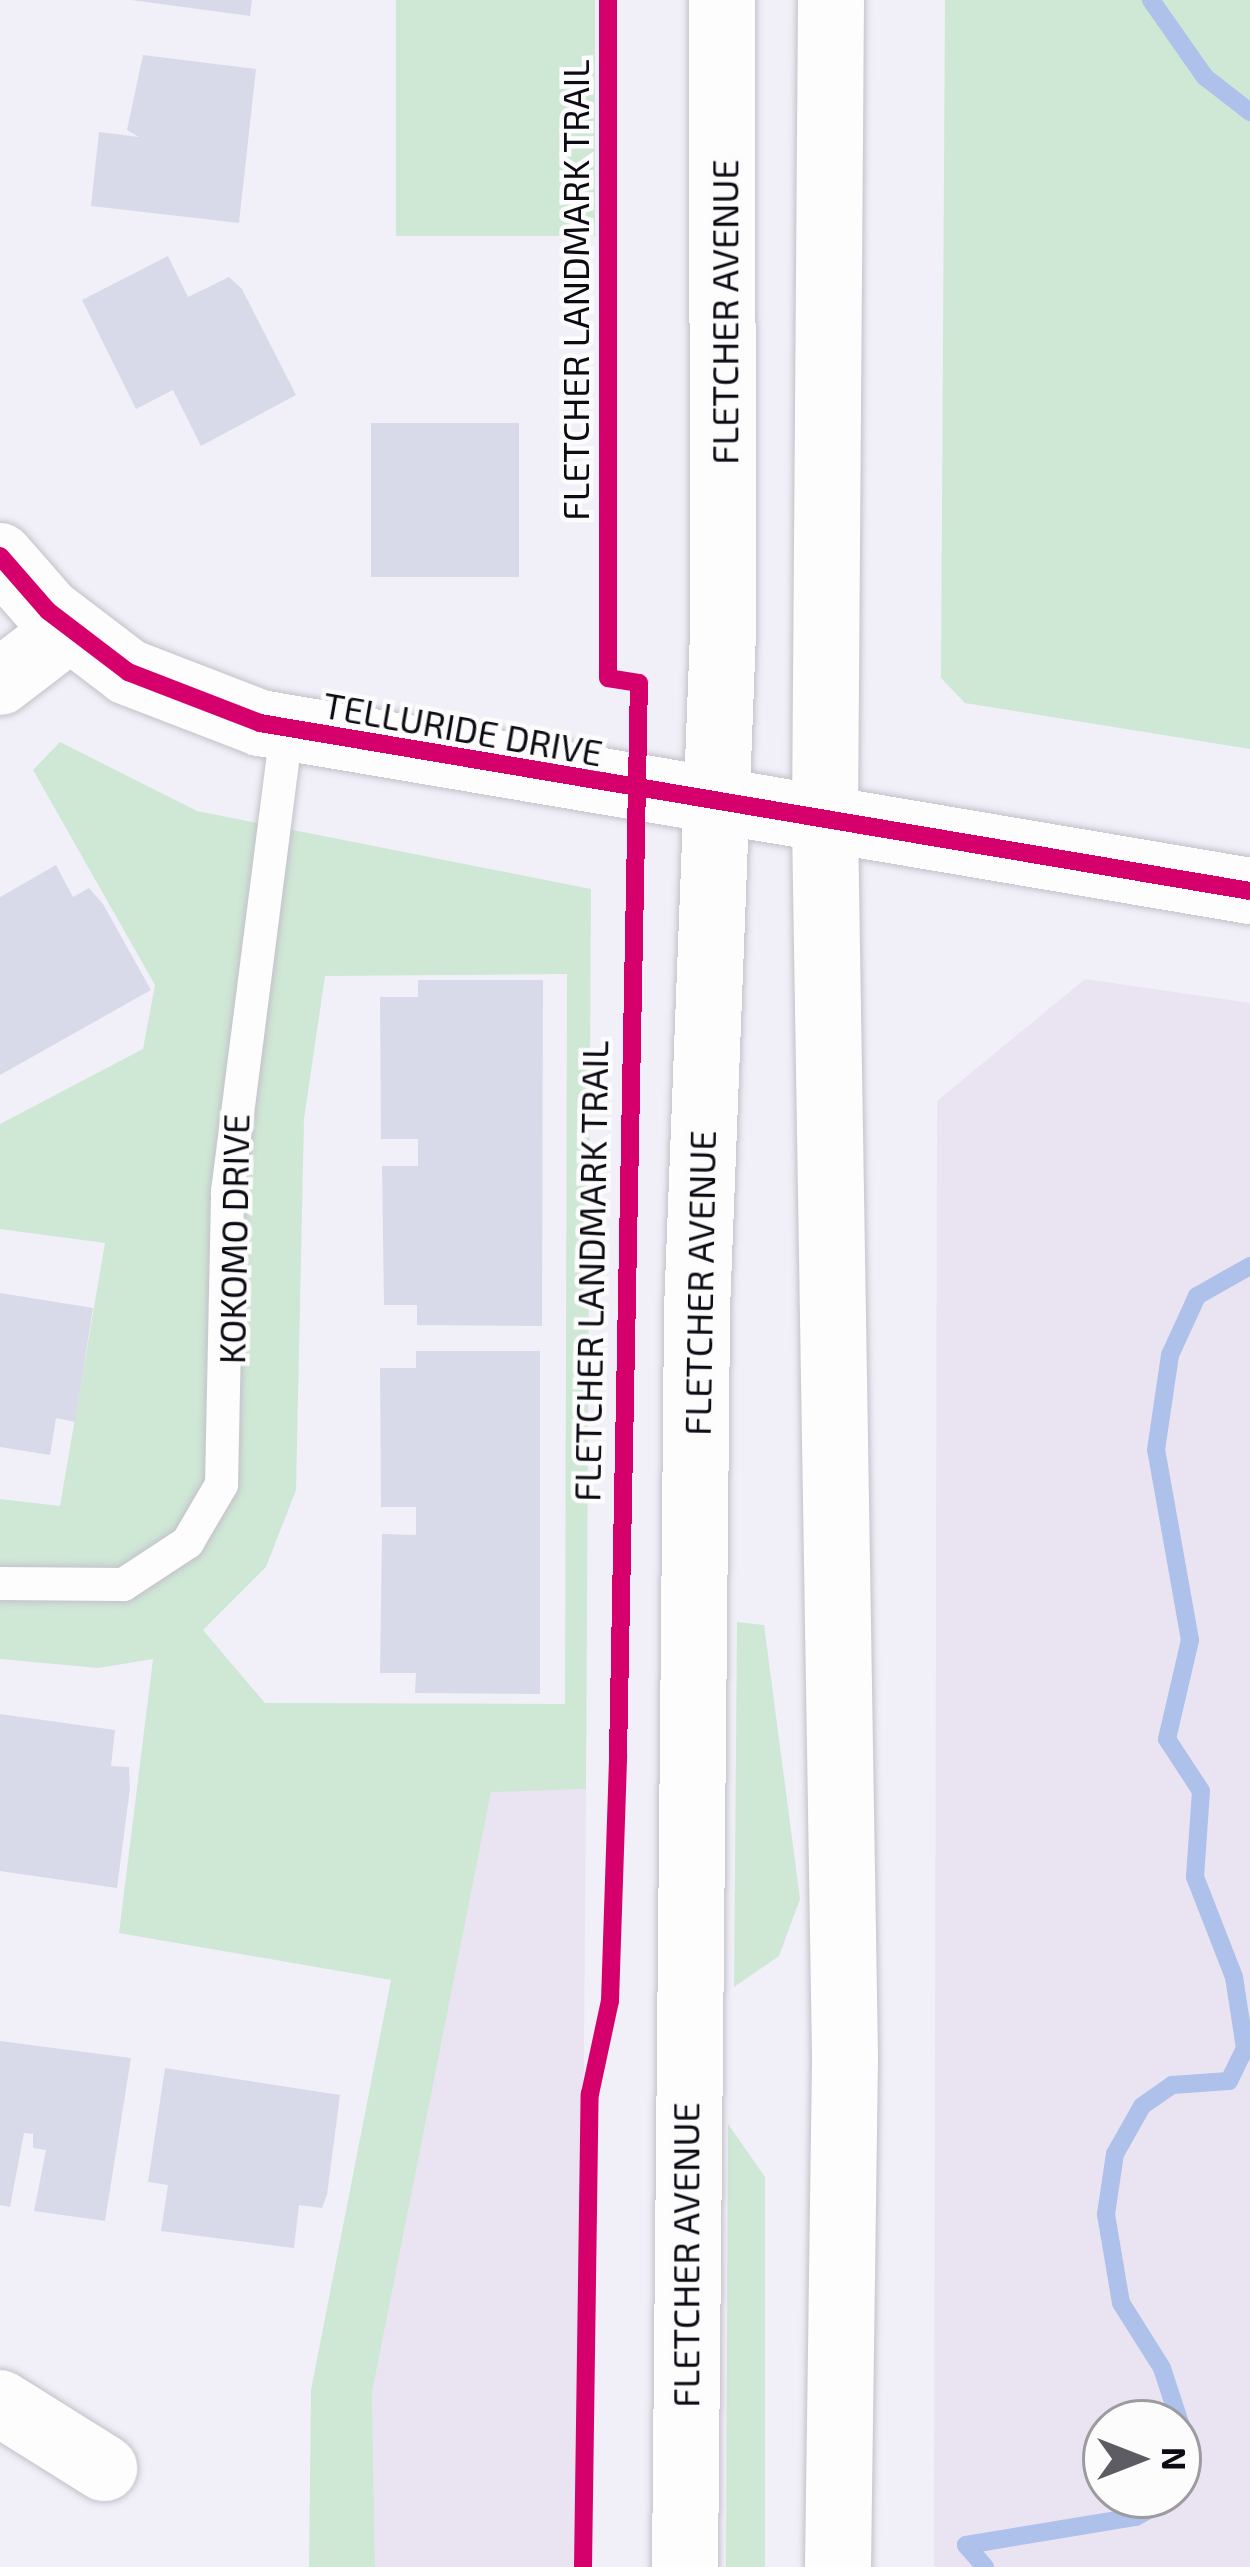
<!DOCTYPE html>
<html>
<head>
<meta charset="utf-8">
<style>
	body { margin:0 }
	#map { position:relative; width:1250px; height:2567px; overflow:hidden; background:#f1f0f8; font-family:"Exo 2",sans-serif }
	div>[style] { position:absolute }
	.commercial>* { inset:0; background:#eae3f1 }
	.green>* { inset:0; background:#cfe7d5; transform-origin:0 0 }
	.stream>* { height:18px; margin:-9px; padding:0 9px; transform-origin:9px; border-radius:9px; background:#adc1ea }
	.building>* { inset:0; background:#d9dae9; transform-origin:0 0 }
	.roads { filter:drop-shadow(0 0 3px #c2c1c9) drop-shadow(0 0 3px #c2c1c9) }
	.lane>* { height:33px; margin:-16.5px; padding:0 16.5px; transform-origin:16.5px; border-radius:16.5px; background:#fdfdfe }
	.street>* { height:66px; margin:-33px; padding:0 33px; transform-origin:33px; border-radius:33px; background:#fdfdfe }
	.secondary>* { height:66px; margin:-33px; padding:0 33px; transform-origin:33px; border-radius:33px; background:#fdfdfe }
	.cycleway>* { height:18px; margin:-9px; padding:0 9px; transform-origin:9px; border-radius:9px; background:#d6006c }
	span { translate:-50% -50%; white-space:nowrap; text-align:center; line-height:1.15; -webkit-text-stroke:9px #fcfcfc; paint-order:stroke }
	.street-label { font-size:36px; color:#0d0c15 }
	.north { position:absolute; left:1082px; top:2399px; width:120px; height:120px; box-sizing:border-box; background:#fcfcfc; border:3px solid #9c9ca0; border-radius:50%; rotate:90deg; font-size:33px; font-weight:700; line-height:48px; text-align:center; color:#0d0c15 }
	.north::after { content:''; display:block; margin:auto; width:42px; height:54px; background:#5d5c64; clip-path:polygon(50% 0,100% 100%,50% 72%,0 100%) }
</style>
</head>
<body>
<div id="map">
	<div class="commercial">
		<i style="clip-path:polygon(evenodd,1085px 979px,1250px 1003px,1250px 2567px,934px 2567px,937px 1101px,1085px 979px,1178px 2423px,1178px 2495px,1106px 2495px,1106px 2423px,1178px 2423px)"></i>
		<i style="clip-path:polygon(586px 1789px,580px 2567px,375px 2567px,372px 2393px,491px 1791px)"></i>
	</div>
	<div class="green">
		<i style="left:396px;top:0;width:199px;height:236px"></i>
		<i style="clip-path:polygon(945px 0,1250px 0,1250px 749px,965px 703px,941px 678px)"></i>
		<i style="clip-path:polygon(evenodd,60px 742px,197px 811px,591px 889px,586px 1789px,491px 1792px,372px 2393px,375px 2567px,309px 2567px,311px 2390px,391px 1980px,119px 1933px,153px 1659px,98px 1668px,0 1659px,0 1499px,60px 1506px,105px 1243px,0 1229px,0 1124px,143px 1049px,155px 985px,33px 770px,60px 742px,567px 974px,565px 1704px,265px 1703px,203px 1630px,266px 1567px,296px 1490px,304px 1119px,325px 976px,567px 974px)"></i>
		<i style="clip-path:polygon(737px 1622px,764px 1625px,800px 1899px,779px 1956px,734px 1987px)"></i>
		<i style="clip-path:polygon(728px 2124px,765px 2177px,765px 2567px,726px 2567px)"></i>
	</div>
	<div class="stream">
		<i style="left:1151px;top:0;width:94px;rotate:55deg"></i>
		<i style="left:1205px;top:77px;width:57px;rotate:37.9deg"></i>
		<i style="left:1178px;top:2490px;width:61px;rotate:-86.2deg"></i>
		<i style="left:1182px;top:2429px;width:64px;rotate:-108.2deg"></i>
		<i style="left:1162px;top:2368px;width:77px;rotate:-122.2deg"></i>
		<i style="left:1121px;top:2303px;width:90px;rotate:-99.6deg"></i>
		<i style="left:1106px;top:2214px;width:61px;rotate:-81.5deg"></i>
		<i style="left:1115px;top:2154px;width:55px;rotate:-60.6deg"></i>
		<i style="left:1142px;top:2106px;width:37px;rotate:-35deg"></i>
		<i style="left:1172px;top:2085px;width:57px;rotate:-4deg"></i>
		<i style="left:1229px;top:2081px;width:37px;rotate:-64deg"></i>
		<i style="left:1245px;top:2048px;width:72px;rotate:-98.8deg"></i>
		<i style="left:1234px;top:1977px;width:107px;rotate:-111.3deg"></i>
		<i style="left:1195px;top:1877px;width:86px;rotate:-86deg"></i>
		<i style="left:1201px;top:1791px;width:62px;rotate:-123.2deg"></i>
		<i style="left:1167px;top:1739px;width:102px;rotate:-76.9deg"></i>
		<i style="left:1190px;top:1640px;width:193px;rotate:-100.1deg"></i>
		<i style="left:1156px;top:1450px;width:96px;rotate:-81.6deg"></i>
		<i style="left:1170px;top:1355px;width:65px;rotate:-65.4deg"></i>
		<i style="left:1197px;top:1296px;width:61px;rotate:-29.5deg"></i>
		<i style="left:985px;top:2567px;width:29px;rotate:-131deg"></i>
		<i style="left:966px;top:2545px;width:172px;rotate:-9.4deg"></i>
		<i style="left:1136px;top:2517px;width:45px;rotate:-29.4deg"></i>
	</div>
	<div class="building">
		<i style="clip-path:polygon(131px 0,252px 0,250px 16px)"></i>
		<i style="clip-path:polygon(143px 55px,256px 69px,239px 223px,91px 206px,99px 132px,139px 137px,127px 130px)"></i>
		<i style="clip-path:polygon(168px 256px,188px 297px,229px 277px,242px 289px,296px 395px,201px 446px,173px 390px,136px 409px,82px 300px)"></i>
		<i style="left:371px;top:423px;width:148px;height:154px"></i>
		<i style="clip-path:polygon(56px 865px,73px 897px,89px 888px,103px 904px,151px 990px,0 1075px,0 897px)"></i>
		<i style="clip-path:polygon(418px 980px,543px 980px,542px 1326px,417px 1325px,417px 1305px,384px 1305px,382px 1166px,418px 1166px,418px 1139px,381px 1139px,380px 997px,418px 997px)"></i>
		<i style="clip-path:polygon(0 1293px,93px 1308px,75px 1422px,56px 1418px,50px 1455px,0 1447px)"></i>
		<i style="clip-path:polygon(416px 1351px,540px 1351px,540px 1694px,415px 1693px,416px 1673px,380px 1673px,382px 1534px,416px 1535px,416px 1507px,381px 1507px,380px 1368px,416px 1368px)"></i>
		<i style="clip-path:polygon(0 1714px,115px 1730px,111px 1766px,129px 1767px,130px 1788px,117px 1888px,0 1871px)"></i>
		<i style="clip-path:polygon(0 2041px,131px 2058px,105px 2221px,34px 2211px,46px 2150px,33px 2148px,33px 2134px,24px 2133px,10px 2207px,0 2205px)"></i>
		<i style="clip-path:polygon(165px 2068px,340px 2095px,327px 2195px,322px 2208px,299px 2205px,294px 2248px,161px 2231px,168px 2185px,148px 2182px)"></i>
	</div>
	<div class="roads">
		<div class="lane">
			<i style="left:0;top:1583px;width:123px;rotate:0.5deg"></i>
			<i style="left:123px;top:1584px;width:77px;rotate:-33.3deg"></i>
			<i style="left:187px;top:1542px;width:67px;rotate:-59.6deg"></i>
			<i style="left:221px;top:1484px;width:293px;rotate:-88.8deg"></i>
			<i style="left:227px;top:1191px;width:466px;rotate:-82.7deg"></i>
		</div>
		<div class="street">
			<i style="left:0;top:556px;width:73px;rotate:48.9deg"></i>
			<i style="left:48px;top:611px;width:101px;rotate:37.3deg"></i>
			<i style="left:128px;top:672px;width:142px;rotate:21.1deg"></i>
			<i style="left:260px;top:723px;width:1004px;rotate:9.63deg"></i>
			<i style="left:0;top:682px;width:87px;rotate:-37.5deg"></i>
			<i style="left:0;top:2403px;width:123px;rotate:32deg"></i>
		</div>
		<div class="secondary">
			<i style="left:831px;top:0;width:824px;rotate:90.42deg"></i>
			<i style="left:825px;top:824px;width:1235px;rotate:89.07deg"></i>
			<i style="left:845px;top:2059px;width:508px;rotate:90.79deg"></i>
			<i style="left:685px;top:2567px;width:1257px;rotate:-89.45deg"></i>
			<i style="left:697px;top:1310px;width:677px;rotate:-87.8deg"></i>
			<i style="left:723px;top:633px;width:633px;rotate:-90.09deg"></i>
		</div>
	</div>
	<div class="cycleway">
		<i style="left:0;top:556px;width:73px;rotate:48.9deg"></i>
		<i style="left:48px;top:611px;width:101px;rotate:37.3deg"></i>
		<i style="left:128px;top:672px;width:142px;rotate:21.1deg"></i>
		<i style="left:260px;top:723px;width:1004px;rotate:9.63deg"></i>
		<i style="left:583px;top:2567px;width:473px;rotate:-89.2deg"></i>
		<i style="left:590px;top:2094px;width:95px;rotate:-77.9deg"></i>
		<i style="left:610px;top:2001px;width:246px;rotate:-88.1deg"></i>
		<i style="left:618px;top:1755px;width:1072px;rotate:-88.88deg"></i>
		<i style="left:639px;top:683px;width:31px;rotate:-171deg"></i>
		<i style="left:608px;top:678px;width:678px;rotate:-90deg"></i>
	</div>
	<div class="street-label">
		<span style="left:575px;top:290px;rotate:-90deg">FLETCHER LANDMARK TRAIL</span>
		<span style="left:724px;top:312px;rotate:-90deg">FLETCHER AVENUE</span>
		<span style="left:463px;top:728px;rotate:10deg">TELLURIDE DRIVE</span>
		<span style="left:233px;top:1239px;rotate:-89deg">KOKOMO DRIVE</span>
		<span style="left:590px;top:1271px;rotate:-89deg">FLETCHER LANDMARK TRAIL</span>
		<span style="left:699px;top:1283px;rotate:-89deg">FLETCHER AVENUE</span>
		<span style="left:685px;top:2255px;rotate:-90deg">FLETCHER AVENUE</span>
	</div>
	<div class="north">N</div>
</div>
</body>
</html>
